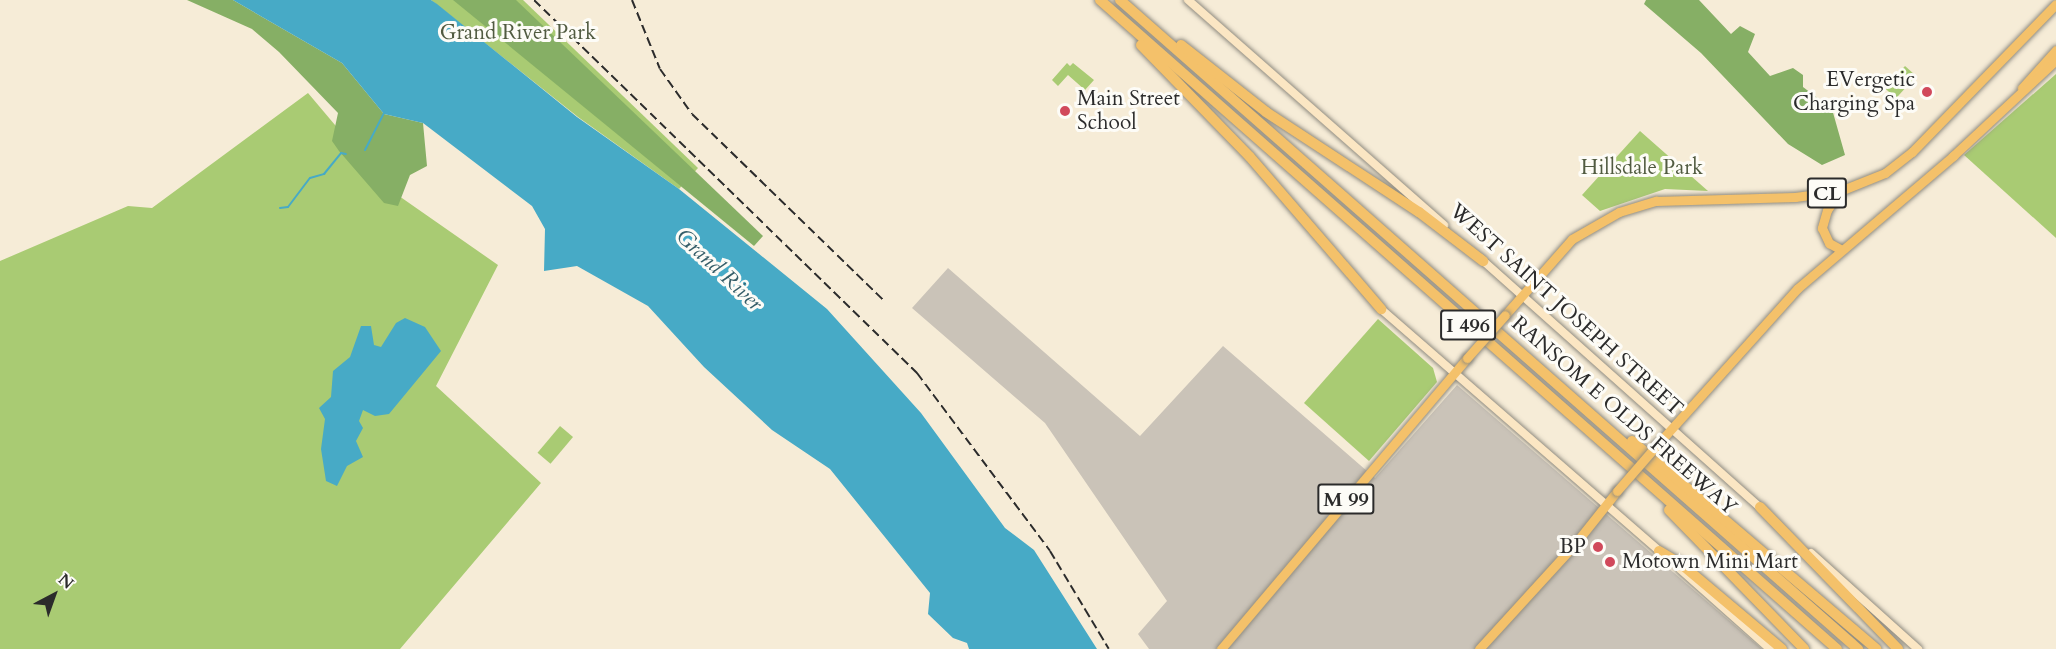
<!DOCTYPE html>
<html>
<head>
<meta charset="utf-8">
<style>
	body { margin:0 }
	#map { position:relative; width:2056px; height:649px; overflow:hidden; background:#f6ecd7; font-family:Cardo,serif }
	div>[style] { position:absolute }
	.industrial>* { inset:0; background:#cac3b8 }
	.green>* { inset:0; background:#a9cb73; transform-origin:0 0 }
	.forest>* { inset:0; background:#86af65 }
	.water>* { inset:0; background:#47aac6 }
	.stream>* { height:2px; margin:-1px; padding:0 1px; transform-origin:1px; border-radius:1px; background:#47aac6 }
	.roads { filter:drop-shadow(0 0 2px #908c81) drop-shadow(0 0 2px #908c81) }
	.secondary>* { height:8px; margin:-4px; padding:0 4px; transform-origin:4px; border-radius:4px; background:#fbe6c3 }
	.primary>* { height:9px; margin:-4.5px; padding:0 4.5px; transform-origin:4.5px; border-radius:4.5px; background:#f4c16a }
	.highway>* { height:10px; margin:-5px; padding:0 5px; transform-origin:5px; border-radius:5px; background:#f4c16a }
	.rail>* { height:2px; margin-top:-1px; transform-origin:0; background:repeating-linear-gradient(90deg,#2b2b2b 0 9px,transparent 0 13.5px) }
	.bridges { filter:drop-shadow(0 0 2px #908c81) drop-shadow(0 0 2px #908c81) }
	.primary-bridge>* { height:9px; margin:-4.5px; padding:0 4.5px; transform-origin:4.5px; border-radius:4.5px; background:#f4c16a }
	.dots>* { width:16px; height:16px; translate:-50% -50%; box-sizing:border-box; border:3px solid #fdfcf7; border-radius:50% }
	span { translate:-50% -50%; white-space:nowrap; text-align:center; line-height:1.15; -webkit-text-stroke:6px #fdfcf7; paint-order:stroke }
	.shield-label span { padding:2px 4px; background:#fdfcf7; border:2px solid; border-radius:4px; -webkit-text-stroke-width:0 }
	.shield-label { font-size:20px; color:#2b2b2b; font-weight:700 }
	.park-label { font-size:21px; color:#515b41 }
	.poi-label { font-size:21px; color:#2b2b2b }
	.right { translate:-100% -50%; text-align:right }
	.left { translate:0 -50%; text-align:left }
	.street-label { font-size:21px; color:#2b2b2b }
	.water-label { font-size:22px; color:#365e69; font-style:italic }
	.north { position:absolute; left:24px; top:565px; width:60px; height:60px; -webkit-text-stroke:4px #fdfcf7; paint-order:stroke; rotate:41deg; font-size:16px; font-weight:700; line-height:24px; text-align:center; color:#2b2b2b }
	.north::after { content:''; display:block; margin:auto; width:21px; height:27px; background:#2b2b2b; clip-path:polygon(50% 0,100% 100%,50% 72%,0 100%) }
</style>
</head>
<body>
<div id="map">
	<div class="industrial">
		<i style="clip-path:polygon(948px 268px,1140px 436px,1223px 346px,1375px 478px,1457px 385px,1762px 649px,1149px 649px,1138px 634px,1167px 601px,1045px 423px,912px 308px)"></i>
	</div>
	<div class="green">
		<i style="clip-path:polygon(431px 0,523px 0,698px 168px,679px 189px,578px 117px)"></i>
		<i style="clip-path:polygon(1067px 63px,1070px 66px,1073px 63px,1094px 80px,1085px 90px,1068px 75px,1058px 86px,1052px 80px)"></i>
		<i style="left:1905px;top:66px;width:15px;height:30px;rotate:42deg"></i>
		<i style="clip-path:polygon(2056px 74px,2056px 238px,1964px 155px)"></i>
		<i style="clip-path:polygon(308px 93px,389px 189px,498px 265px,436px 386px,541px 483px,400px 649px,0 649px,0 261px,128px 206px,152px 208px)"></i>
		<i style="clip-path:polygon(1640px 131px,1708px 191px,1665px 189px,1600px 211px,1582px 195px)"></i>
		<i style="clip-path:polygon(1378px 319px,1433px 368px,1437px 382px,1369px 461px,1304px 403px)"></i>
		<i style="left:560px;top:426px;width:17px;height:35px;rotate:40deg"></i>
	</div>
	<div class="forest">
		<i style="clip-path:polygon(187px 0,233px 0,342px 63px,384px 114px,423px 123px,427px 166px,410px 175px,398px 206px,384px 203px,339px 151px,332px 141px,338px 113px,279px 52px,252px 29px)"></i>
		<i style="clip-path:polygon(453px 0,516px 0,763px 236px,754px 246px)"></i>
		<i style="clip-path:polygon(1646px 0,1699px 0,1731px 34px,1740px 26px,1755px 34px,1748px 52px,1770px 76px,1793px 68px,1803px 75px,1803px 87px,1832px 109px,1845px 155px,1822px 165px,1788px 144px,1701px 53px,1644px 4px)"></i>
	</div>
	<div class="water">
		<i style="clip-path:polygon(233px 0,431px 0,437px 4px,577px 117px,679px 189px,827px 309px,921px 413px,1005px 528px,1034px 550px,1097px 649px,969px 649px,967px 643px,953px 638px,928px 614px,930px 593px,830px 469px,772px 430px,704px 367px,648px 306px,577px 266px,544px 271px,545px 229px,532px 206px,423px 123px,384px 114px,342px 63px)"></i>
		<i style="clip-path:polygon(405px 318px,425px 327px,441px 351px,389px 414px,375px 416px,363px 410px,359px 421px,363px 428px,356px 441px,363px 457px,347px 466px,337px 486px,326px 481px,321px 449px,325px 419px,319px 408px,331px 397px,333px 371px,350px 357px,361px 326px,371px 326px,374px 345px,381px 347px,396px 323px)"></i>
	</div>
	<div class="stream">
		<i style="left:365px;top:150px;width:42px;rotate:-62.8deg"></i>
		<i style="left:280px;top:208px;width:8px;rotate:-7deg"></i>
		<i style="left:288px;top:207px;width:36px;rotate:-53deg"></i>
		<i style="left:310px;top:178px;width:15px;rotate:-16deg"></i>
		<i style="left:324px;top:174px;width:27px;rotate:-51deg"></i>
		<i style="left:341px;top:153px;width:5px;rotate:11deg"></i>
	</div>
	<div class="roads">
		<div class="secondary">
			<i style="left:1188px;top:0;width:341px;rotate:41.3deg"></i>
			<i style="left:1480px;top:258px;width:380px;rotate:41.7deg"></i>
			<i style="left:1381px;top:309px;width:375px;rotate:41deg"></i>
			<i style="left:1811px;top:553px;width:144px;rotate:41.9deg"></i>
			<i style="left:1680px;top:569px;width:120px;rotate:41.6deg"></i>
		</div>
		<div class="primary">
			<i style="left:2022px;top:88px;width:51px;rotate:-48.2deg"></i>
			<i style="left:1840px;top:191px;width:23px;rotate:124deg"></i>
			<i style="left:1827px;top:210px;width:19px;rotate:106deg"></i>
			<i style="left:1822px;top:228px;width:17px;rotate:65deg"></i>
			<i style="left:1829px;top:243px;width:13px;rotate:29deg"></i>
			<i style="left:1505px;top:315px;width:101px;rotate:-48.6deg"></i>
			<i style="left:1572px;top:239px;width:54px;rotate:-29.9deg"></i>
			<i style="left:1619px;top:212px;width:39px;rotate:-17deg"></i>
			<i style="left:1656px;top:201px;width:139px;rotate:-1.6deg"></i>
			<i style="left:1795px;top:197px;width:45px;rotate:-7.6deg"></i>
			<i style="left:1840px;top:191px;width:48px;rotate:-21.8deg"></i>
			<i style="left:1885px;top:173px;width:34px;rotate:-38deg"></i>
			<i style="left:1912px;top:152px;width:206px;rotate:-45.8deg"></i>
			<i style="left:1656px;top:446px;width:212px;rotate:-48.1deg"></i>
			<i style="left:1798px;top:288px;width:204px;rotate:-40.4deg"></i>
			<i style="left:1953px;top:156px;width:141px;rotate:-43deg"></i>
			<i style="left:1221px;top:649px;width:381px;rotate:-49.8deg"></i>
			<i style="left:1479px;top:649px;width:141px;rotate:-47.6deg"></i>
			<i style="left:1574px;top:545px;width:69px;rotate:-51.5deg"></i>
		</div>
		<div class="highway">
			<i style="left:1100px;top:0;width:982px;rotate:41.37deg"></i>
			<i style="left:1120px;top:0;width:983px;rotate:41.33deg"></i>
			<i style="left:1141px;top:45px;width:156px;rotate:45.8deg"></i>
			<i style="left:1250px;top:157px;width:201px;rotate:49.2deg"></i>
			<i style="left:1181px;top:45px;width:108px;rotate:38.2deg"></i>
			<i style="left:1266px;top:112px;width:183px;rotate:33.2deg"></i>
			<i style="left:1419px;top:212px;width:81px;rotate:37.4deg"></i>
			<i style="left:1632px;top:441px;width:321px;rotate:40.4deg"></i>
			<i style="left:1760px;top:507px;width:198px;rotate:45.8deg"></i>
			<i style="left:1669px;top:510px;width:194px;rotate:45.8deg"></i>
			<i style="left:1659px;top:551px;width:26px;rotate:31deg"></i>
			<i style="left:1681px;top:564px;width:132px;rotate:40.1deg"></i>
		</div>
	</div>
	<div class="rail">
		<i style="left:534px;top:0;width:535px;rotate:44.24deg"></i>
		<i style="left:917px;top:373px;width:222px;rotate:53.2deg"></i>
		<i style="left:1050px;top:551px;width:114px;rotate:59deg"></i>
		<i style="left:632px;top:0;width:74px;rotate:67.9deg"></i>
		<i style="left:660px;top:69px;width:55px;rotate:54.6deg"></i>
		<i style="left:692px;top:114px;width:267px;rotate:44.2deg"></i>
	</div>
	<div class="bridges">
		<div class="primary-bridge">
			<i style="left:1467px;top:358px;width:57px;rotate:-48.5deg"></i>
			<i style="left:1617px;top:491px;width:60px;rotate:-49.1deg"></i>
		</div>
	</div>
	<div class="dots">
		<i style="left:1927px;top:92px;background:#d1495b"></i>
		<i style="left:1065px;top:111px;background:#d1495b"></i>
		<i style="left:1598px;top:547px;background:#d1495b"></i>
		<i style="left:1610px;top:562px;background:#d1495b"></i>
	</div>
	<div class="shield-label">
		<span style="left:1827px;top:193px">CL</span>
		<span style="left:1468px;top:325px">I 496</span>
		<span style="left:1346px;top:499px">M 99</span>
	</div>
	<div class="park-label">
		<span style="left:518px;top:33px">Grand River Park</span>
		<span style="left:1642px;top:168px">Hillsdale Park</span>
	</div>
	<div class="poi-label">
		<span class="right" style="left:1915px;top:92px">EVergetic<br>Charging Spa</span>
		<span class="left" style="left:1077px;top:111px">Main Street<br>School</span>
		<span class="right" style="left:1586px;top:547px">BP</span>
		<span class="left" style="left:1622px;top:562px">Motown Mini Mart</span>
	</div>
	<div class="street-label">
		<span style="left:1566px;top:310px;rotate:42deg">WEST SAINT JOSEPH STREET</span>
		<span style="left:1624px;top:416px;rotate:41deg">RANSOM E OLDS FREEWAY</span>
	</div>
	<div class="water-label">
		<span style="left:719px;top:270px;rotate:43deg">Grand River</span>
	</div>
	<div class="north">N</div>
</div>
</body>
</html>
